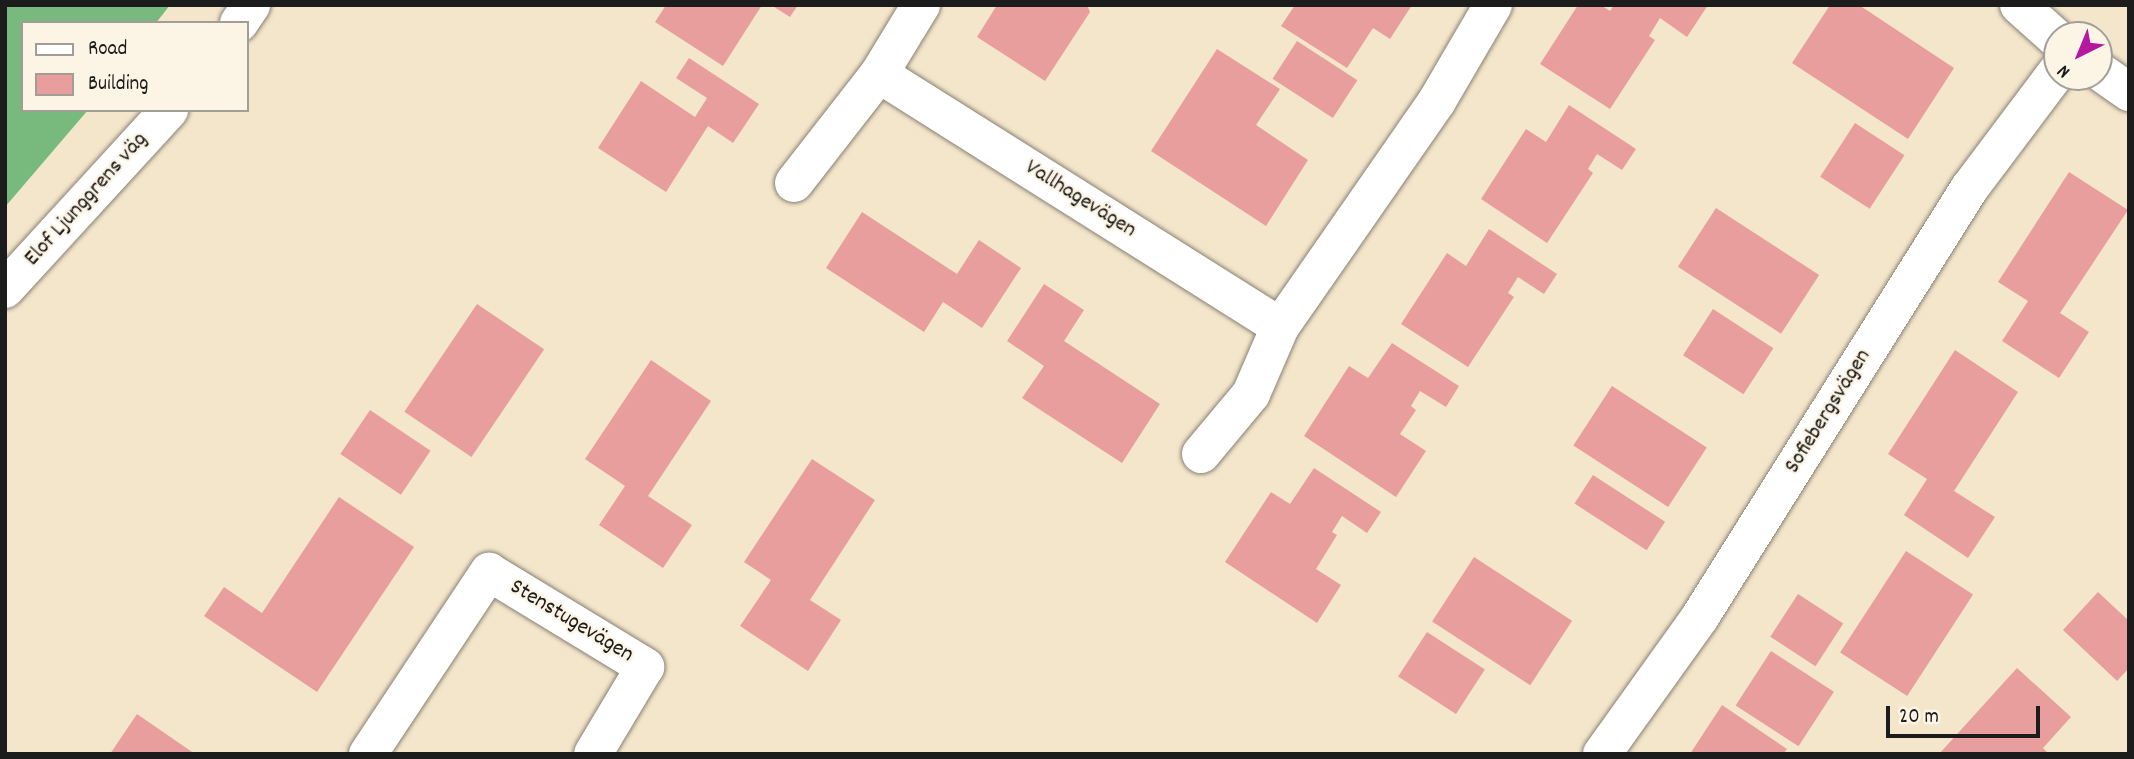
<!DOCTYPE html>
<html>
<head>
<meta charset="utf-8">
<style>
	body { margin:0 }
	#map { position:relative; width:2134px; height:759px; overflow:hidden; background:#f4e6cb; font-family:Dekko,sans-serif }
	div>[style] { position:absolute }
	.forest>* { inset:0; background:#78ba7e }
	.building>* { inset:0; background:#e99e9e; transform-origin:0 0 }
	.roads { filter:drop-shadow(0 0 2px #888174) drop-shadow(0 0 2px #888174) }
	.street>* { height:38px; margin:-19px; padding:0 19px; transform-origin:19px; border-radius:19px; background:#fff }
	.secondary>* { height:38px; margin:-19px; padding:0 19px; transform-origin:19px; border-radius:19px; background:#fff }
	span { translate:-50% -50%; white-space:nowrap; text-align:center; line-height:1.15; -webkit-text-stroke:5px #fcf5e5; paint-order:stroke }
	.street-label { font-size:23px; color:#1c1c1c }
	.frame { position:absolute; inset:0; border:7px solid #1c1c1c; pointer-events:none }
	.legend { position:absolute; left:21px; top:21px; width:228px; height:91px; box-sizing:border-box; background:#fcf5e5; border:2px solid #a29e95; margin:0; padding:9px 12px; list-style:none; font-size:21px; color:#1c1c1c }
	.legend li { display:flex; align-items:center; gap:14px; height:35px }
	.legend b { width:35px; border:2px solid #a29e95 }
	.north { position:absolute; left:2043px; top:21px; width:70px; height:70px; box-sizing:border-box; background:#fcf5e5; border:2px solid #a29e95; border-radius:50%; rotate:223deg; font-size:19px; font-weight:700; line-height:28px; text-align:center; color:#1c1c1c }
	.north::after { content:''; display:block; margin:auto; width:24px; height:32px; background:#b5179e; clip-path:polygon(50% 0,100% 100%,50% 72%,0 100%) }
	.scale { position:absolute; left:1886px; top:706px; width:154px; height:32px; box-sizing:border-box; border:4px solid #1c1c1c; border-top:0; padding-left:9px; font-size:21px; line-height:24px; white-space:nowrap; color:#1c1c1c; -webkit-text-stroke:5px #fcf5e5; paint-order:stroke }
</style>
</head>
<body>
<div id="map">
	<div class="forest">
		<i style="clip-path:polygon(5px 5px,170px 5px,156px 23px,23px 23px,23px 110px,88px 110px,5px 207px)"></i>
	</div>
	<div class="building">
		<i style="clip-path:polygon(666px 5px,762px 5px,723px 66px,655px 22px)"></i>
		<i style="clip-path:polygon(771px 5px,798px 5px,790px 17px)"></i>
		<i style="clip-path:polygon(997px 5px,1087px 5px,1090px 12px,1045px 81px,977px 37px)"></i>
		<i style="clip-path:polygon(1295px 5px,1412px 5px,1390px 39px,1373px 28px,1347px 68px,1281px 26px)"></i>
		<i style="clip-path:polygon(1578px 5px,1601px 5px,1610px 11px,1614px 5px,1708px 5px,1687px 37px,1660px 18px,1649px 36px,1655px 40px,1610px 109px,1540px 64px)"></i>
		<i style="clip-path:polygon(1830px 5px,1859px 5px,1954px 68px,1908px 139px,1792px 63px)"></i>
		<i style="left:1297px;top:41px;width:72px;height:45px;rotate:33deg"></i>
		<i style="clip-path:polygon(1217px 49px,1280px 89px,1256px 125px,1308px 160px,1266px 226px,1151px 151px)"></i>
		<i style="clip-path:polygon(689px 58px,759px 104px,733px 143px,708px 126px,666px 192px,598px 148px,641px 81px,695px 117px,707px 98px,676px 78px)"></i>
		<i style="clip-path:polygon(1569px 105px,1636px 149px,1622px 170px,1597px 154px,1588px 169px,1593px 173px,1547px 243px,1481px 199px,1526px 129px,1546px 142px)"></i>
		<i style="left:1855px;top:123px;width:59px;height:64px;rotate:33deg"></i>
		<i style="clip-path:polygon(2069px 172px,2128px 210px,2060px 313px,2089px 332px,2059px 378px,2002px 341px,2028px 301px,1998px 282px)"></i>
		<i style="left:1716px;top:208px;width:123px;height:70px;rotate:33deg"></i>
		<i style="clip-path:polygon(862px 212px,957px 274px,979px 240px,1021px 268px,982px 328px,943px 302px,924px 332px,826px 268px)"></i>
		<i style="clip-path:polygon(1489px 229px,1557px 274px,1544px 294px,1518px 277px,1508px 293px,1514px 297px,1468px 367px,1401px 324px,1447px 253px,1466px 266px)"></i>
		<i style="clip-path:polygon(1044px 284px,1084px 310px,1064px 341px,1160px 404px,1122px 463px,1022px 398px,1044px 366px,1007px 341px)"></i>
		<i style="left:477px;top:304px;width:81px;height:130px;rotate:34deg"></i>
		<i style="left:1713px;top:309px;width:72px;height:55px;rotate:33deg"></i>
		<i style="clip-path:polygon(1392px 343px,1459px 386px,1446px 407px,1420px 391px,1411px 406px,1416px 410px,1400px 434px,1426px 451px,1396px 497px,1304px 436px,1349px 366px,1368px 378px)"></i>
		<i style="clip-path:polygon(1955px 350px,2018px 392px,1954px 491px,1995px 517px,1968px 558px,1904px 515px,1927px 479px,1888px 454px)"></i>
		<i style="clip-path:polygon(651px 360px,711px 401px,648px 496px,692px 525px,663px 568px,599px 525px,625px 486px,585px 459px)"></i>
		<i style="left:1612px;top:386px;width:113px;height:71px;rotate:33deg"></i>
		<i style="left:370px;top:410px;width:73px;height:53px;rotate:34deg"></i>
		<i style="clip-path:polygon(812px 459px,875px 500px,810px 600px,841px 620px,808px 671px,740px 626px,771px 580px,744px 562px)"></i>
		<i style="clip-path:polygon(1314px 468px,1381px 512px,1367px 533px,1342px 516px,1332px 532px,1337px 535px,1316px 569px,1341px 585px,1317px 623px,1225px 562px,1271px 492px,1290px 504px)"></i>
		<i style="left:1593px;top:475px;width:86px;height:34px;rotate:33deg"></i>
		<i style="clip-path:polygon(339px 497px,414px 547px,317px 692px,204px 616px,224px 587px,262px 613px)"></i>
		<i style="left:1906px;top:551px;width:80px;height:121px;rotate:33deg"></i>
		<i style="left:1474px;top:557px;width:117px;height:77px;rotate:33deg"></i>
		<i style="clip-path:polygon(2098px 592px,2129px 621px,2129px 668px,2117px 681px,2063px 630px)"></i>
		<i style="left:1798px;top:594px;width:54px;height:51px;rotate:33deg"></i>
		<i style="left:1427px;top:632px;width:69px;height:53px;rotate:33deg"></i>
		<i style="left:1771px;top:651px;width:75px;height:65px;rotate:33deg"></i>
		<i style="clip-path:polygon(2017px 668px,2071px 717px,2043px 748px,2049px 754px,1939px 754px)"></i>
		<i style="clip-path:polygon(1722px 705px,1787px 749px,1783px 754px,1690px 754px)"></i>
		<i style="clip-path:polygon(137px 714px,195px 754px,110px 754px)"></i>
	</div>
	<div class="roads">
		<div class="street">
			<i style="left:921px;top:5px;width:81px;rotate:121.3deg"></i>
			<i style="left:879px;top:74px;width:474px;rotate:32.2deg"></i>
			<i style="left:1280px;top:327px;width:275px;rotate:-55.2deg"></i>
			<i style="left:1437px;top:101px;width:111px;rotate:-59.7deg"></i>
			<i style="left:2019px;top:5px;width:51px;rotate:41.8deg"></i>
			<i style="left:2099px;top:71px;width:37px;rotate:35deg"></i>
			<i style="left:794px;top:183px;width:138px;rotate:-52.1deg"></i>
			<i style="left:1201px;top:454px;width:78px;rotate:-50.2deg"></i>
			<i style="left:1251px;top:394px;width:73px;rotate:-66.6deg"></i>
			<i style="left:368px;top:754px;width:219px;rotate:-56.4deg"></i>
			<i style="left:489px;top:572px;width:183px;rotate:31.3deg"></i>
			<i style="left:645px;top:667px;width:101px;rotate:120.9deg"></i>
			<i style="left:1602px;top:754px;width:168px;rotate:-54.4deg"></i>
			<i style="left:1700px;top:617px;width:506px;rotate:-57.85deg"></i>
			<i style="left:1969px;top:189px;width:146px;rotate:-53.1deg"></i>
		</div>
		<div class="secondary">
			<i style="left:239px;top:23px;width:22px;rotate:-56deg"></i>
			<i style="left:5px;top:289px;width:243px;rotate:-47.5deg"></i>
		</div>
	</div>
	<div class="street-label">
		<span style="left:87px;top:200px;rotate:-48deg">Elof Ljunggrens väg</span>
		<span style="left:1080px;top:200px;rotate:32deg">Vallhagevägen</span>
		<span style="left:1829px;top:412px;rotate:-58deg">Sofiebergsvägen</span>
		<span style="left:571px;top:622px;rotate:31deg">Stenstugevägen</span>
	</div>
	<div class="frame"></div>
	<ul class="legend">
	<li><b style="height:9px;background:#fff"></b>Road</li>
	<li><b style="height:19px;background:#e99e9e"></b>Building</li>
	</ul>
	<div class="north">N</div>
	<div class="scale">20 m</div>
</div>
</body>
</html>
